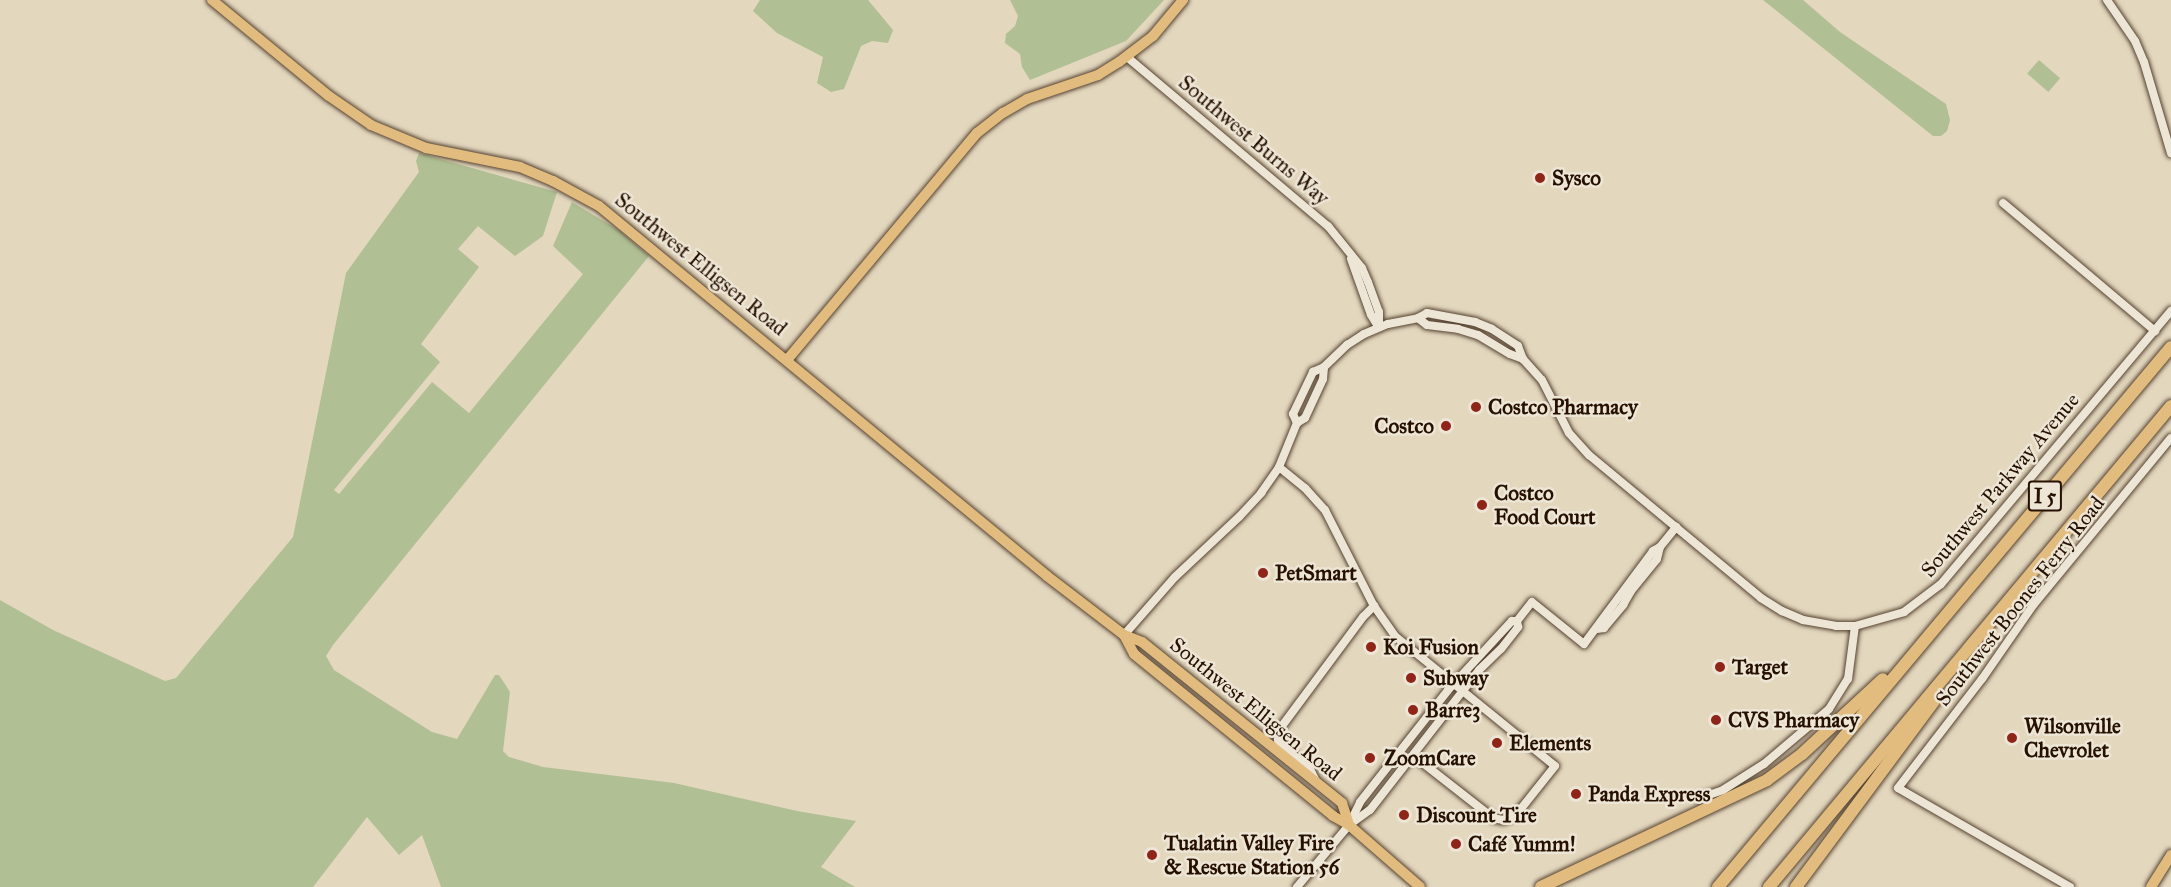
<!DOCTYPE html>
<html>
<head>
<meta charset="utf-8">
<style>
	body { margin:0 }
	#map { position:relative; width:2171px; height:887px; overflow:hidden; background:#e3d7be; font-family:"IM FELL Great Primer",serif }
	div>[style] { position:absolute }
	.green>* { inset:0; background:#b0bf94; transform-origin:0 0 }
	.roads { filter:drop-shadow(0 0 2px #554230) drop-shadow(0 0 2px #554230) }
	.minor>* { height:8px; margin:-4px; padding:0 4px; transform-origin:4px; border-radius:4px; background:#ede5d5 }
	.major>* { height:10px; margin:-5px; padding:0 5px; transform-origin:5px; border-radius:5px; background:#e2bc7f }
	.highway>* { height:12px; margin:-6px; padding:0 6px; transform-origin:6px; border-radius:6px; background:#e2bc7f }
	.dots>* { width:16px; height:16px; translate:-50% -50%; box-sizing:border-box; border:3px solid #ede5d5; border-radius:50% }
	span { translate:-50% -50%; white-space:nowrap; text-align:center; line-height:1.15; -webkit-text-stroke:5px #ede5d5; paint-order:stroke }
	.shield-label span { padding:2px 4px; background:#ede5d5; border:2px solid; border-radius:4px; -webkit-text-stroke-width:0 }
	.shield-label { font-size:20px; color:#261100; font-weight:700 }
	.street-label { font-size:21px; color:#261100 }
	.poi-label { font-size:21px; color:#261100; font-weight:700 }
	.left { translate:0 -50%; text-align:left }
	.right { translate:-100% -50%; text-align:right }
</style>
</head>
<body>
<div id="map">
	<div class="green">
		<i style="clip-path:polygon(760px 0,868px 0,893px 30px,888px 43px,872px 41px,861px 46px,844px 89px,831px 92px,817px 83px,823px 57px,777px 33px,753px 11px)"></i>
		<i style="clip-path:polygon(1010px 0,1164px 0,1126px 41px,1030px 80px,1022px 67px,1020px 54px,1005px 43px,1006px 34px,1015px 26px,1018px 16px)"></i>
		<i style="clip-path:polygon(1763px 0,1803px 0,1840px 32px,1946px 104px,1950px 120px,1947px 131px,1941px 136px,1933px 136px)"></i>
		<i style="left:2039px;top:60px;width:28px;height:18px;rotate:41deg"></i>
		<i style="clip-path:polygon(419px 153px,557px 192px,543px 236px,515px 256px,478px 226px,458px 249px,479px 267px,421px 344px,440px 362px,334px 490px,339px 494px,432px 382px,469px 413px,583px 274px,553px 246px,572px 202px,620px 231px,649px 256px,333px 645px,326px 656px,334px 670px,432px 732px,457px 739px,495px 675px,499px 675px,510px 692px,503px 751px,509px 757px,543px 767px,674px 783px,797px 811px,856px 821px,821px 867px,855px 887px,441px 887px,422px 835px,399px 855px,367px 817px,313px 887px,0 887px,0 600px,53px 630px,165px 681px,176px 678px,293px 537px,346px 273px,419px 172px,416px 161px)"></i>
	</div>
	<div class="roads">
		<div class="minor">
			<i style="left:2107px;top:0;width:50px;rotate:55.7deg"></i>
			<i style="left:2135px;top:41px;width:23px;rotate:67deg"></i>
			<i style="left:2144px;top:62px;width:95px;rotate:73.5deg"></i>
			<i style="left:1127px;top:57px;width:263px;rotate:40.1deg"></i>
			<i style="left:1328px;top:226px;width:54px;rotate:51deg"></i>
			<i style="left:1362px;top:268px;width:15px;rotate:67deg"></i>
			<i style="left:1368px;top:282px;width:32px;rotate:70deg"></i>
			<i style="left:1379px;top:312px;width:15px;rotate:90deg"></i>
			<i style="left:2003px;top:203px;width:199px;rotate:40.1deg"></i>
			<i style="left:1351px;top:259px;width:59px;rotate:70.3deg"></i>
			<i style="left:1371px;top:315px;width:13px;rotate:58deg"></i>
			<i style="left:1418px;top:318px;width:11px;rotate:38deg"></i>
			<i style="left:1427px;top:325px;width:31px;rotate:7deg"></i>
			<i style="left:1458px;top:329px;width:21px;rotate:17deg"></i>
			<i style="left:1478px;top:335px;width:37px;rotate:31deg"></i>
			<i style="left:1510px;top:354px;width:14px;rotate:21deg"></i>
			<i style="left:1297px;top:423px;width:10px;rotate:-114deg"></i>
			<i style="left:1293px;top:414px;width:47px;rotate:-64.5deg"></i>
			<i style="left:1313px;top:372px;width:12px;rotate:-24deg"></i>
			<i style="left:1324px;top:367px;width:32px;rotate:-44deg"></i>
			<i style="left:1347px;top:345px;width:20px;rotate:-33deg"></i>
			<i style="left:1364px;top:334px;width:26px;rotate:-23deg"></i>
			<i style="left:1388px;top:324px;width:31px;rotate:-11deg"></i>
			<i style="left:1418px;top:318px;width:10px;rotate:-29deg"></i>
			<i style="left:1427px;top:313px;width:49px;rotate:10.6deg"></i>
			<i style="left:1475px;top:322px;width:18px;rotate:22deg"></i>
			<i style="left:1492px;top:329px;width:31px;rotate:33deg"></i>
			<i style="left:1518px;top:346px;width:14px;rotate:69deg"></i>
			<i style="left:1523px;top:359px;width:28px;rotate:48deg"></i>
			<i style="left:1542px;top:380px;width:59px;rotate:63deg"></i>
			<i style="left:1569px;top:433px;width:30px;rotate:48deg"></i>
			<i style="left:1589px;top:455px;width:224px;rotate:39.7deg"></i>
			<i style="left:1761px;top:598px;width:25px;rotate:32deg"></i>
			<i style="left:1782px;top:611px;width:23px;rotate:23deg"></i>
			<i style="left:1803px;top:620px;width:34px;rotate:10deg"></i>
			<i style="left:1836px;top:626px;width:19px"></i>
			<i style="left:1855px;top:626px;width:51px;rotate:-15.9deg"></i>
			<i style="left:1904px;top:612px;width:46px;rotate:-37.1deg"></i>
			<i style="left:1941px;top:584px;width:357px;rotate:-49.9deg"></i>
			<i style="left:1279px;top:467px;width:33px;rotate:39deg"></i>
			<i style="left:1305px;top:488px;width:30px;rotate:48deg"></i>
			<i style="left:1325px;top:510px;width:108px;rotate:63deg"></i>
			<i style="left:1374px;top:606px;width:37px;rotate:55deg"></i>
			<i style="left:1395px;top:636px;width:206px;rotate:39.1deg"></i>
			<i style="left:1555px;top:766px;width:63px;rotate:128.5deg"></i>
			<i style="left:1516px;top:815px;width:14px;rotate:159deg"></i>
			<i style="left:1503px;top:820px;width:10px;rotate:-169deg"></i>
			<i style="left:1493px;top:818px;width:100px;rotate:-141.9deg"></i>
			<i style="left:1597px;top:629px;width:7px;rotate:-8deg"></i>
			<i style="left:1604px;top:628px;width:30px;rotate:-50deg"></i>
			<i style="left:1623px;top:605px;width:16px;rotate:-60deg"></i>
			<i style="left:1631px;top:591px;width:41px;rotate:-50.9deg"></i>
			<i style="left:1657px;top:559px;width:12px;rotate:-76deg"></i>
			<i style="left:1124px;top:635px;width:77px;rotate:-48.7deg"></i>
			<i style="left:1175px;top:577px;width:88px;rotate:-43.2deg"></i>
			<i style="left:1239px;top:517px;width:33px;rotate:-47deg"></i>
			<i style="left:1261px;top:493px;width:32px;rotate:-55deg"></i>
			<i style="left:1279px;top:467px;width:48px;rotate:-67.8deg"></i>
			<i style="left:1297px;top:423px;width:9px;rotate:-32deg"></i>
			<i style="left:1305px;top:418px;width:43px;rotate:-65.2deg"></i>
			<i style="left:1323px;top:379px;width:12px;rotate:-85deg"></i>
			<i style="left:1316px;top:781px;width:13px;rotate:-117deg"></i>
			<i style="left:1310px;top:769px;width:38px;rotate:-140deg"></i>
			<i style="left:1281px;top:745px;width:6px;rotate:-121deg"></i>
			<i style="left:1278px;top:740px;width:10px;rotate:-84deg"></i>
			<i style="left:1279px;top:730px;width:141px;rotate:-53.4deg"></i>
			<i style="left:1363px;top:617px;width:16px;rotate:-45deg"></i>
			<i style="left:1700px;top:798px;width:24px;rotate:-19deg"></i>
			<i style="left:1723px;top:790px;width:49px;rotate:-32.4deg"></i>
			<i style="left:1764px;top:764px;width:85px;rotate:-40.2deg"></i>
			<i style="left:1829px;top:709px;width:36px;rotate:-58deg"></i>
			<i style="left:1848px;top:679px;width:53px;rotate:-82.5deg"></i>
			<i style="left:1349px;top:825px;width:25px;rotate:-64deg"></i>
			<i style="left:1360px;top:802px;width:142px;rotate:-51.8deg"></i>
			<i style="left:1448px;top:690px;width:94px;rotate:-47.2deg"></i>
			<i style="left:1512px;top:621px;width:5px"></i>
			<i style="left:1517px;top:621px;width:24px;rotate:-52deg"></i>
			<i style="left:1532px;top:602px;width:67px;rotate:38.9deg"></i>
			<i style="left:1584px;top:644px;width:116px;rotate:-53.4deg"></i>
			<i style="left:1653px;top:551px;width:8px;rotate:-30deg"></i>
			<i style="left:1660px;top:547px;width:26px;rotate:-51deg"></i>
			<i style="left:1297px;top:887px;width:81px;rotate:-50deg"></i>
			<i style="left:1349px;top:825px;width:26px;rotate:-36deg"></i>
			<i style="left:1370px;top:810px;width:177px;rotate:-52.1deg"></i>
			<i style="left:1479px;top:670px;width:30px;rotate:-44deg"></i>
			<i style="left:1501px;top:649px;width:28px;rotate:-52deg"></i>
			<i style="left:1518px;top:627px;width:6px;rotate:-99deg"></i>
			<i style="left:2070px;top:887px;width:198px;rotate:-150.1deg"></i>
			<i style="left:1898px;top:788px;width:138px;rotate:-52.4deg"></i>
			<i style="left:1982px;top:679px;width:91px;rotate:-55.3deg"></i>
			<i style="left:2034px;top:604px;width:215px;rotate:-50.5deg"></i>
		</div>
		<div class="major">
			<i style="left:212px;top:0;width:151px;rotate:39.4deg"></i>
			<i style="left:329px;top:96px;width:51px;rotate:34.6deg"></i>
			<i style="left:371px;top:125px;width:60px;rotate:22.7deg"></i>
			<i style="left:426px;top:148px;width:96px;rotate:11.4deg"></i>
			<i style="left:520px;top:167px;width:36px;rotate:23deg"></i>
			<i style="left:553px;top:181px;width:52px;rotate:28.5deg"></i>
			<i style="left:599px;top:206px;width:581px;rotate:39.55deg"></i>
			<i style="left:1047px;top:576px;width:97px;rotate:37.5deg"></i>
			<i style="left:1124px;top:635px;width:19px;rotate:21deg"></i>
			<i style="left:1142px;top:642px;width:257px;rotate:38.8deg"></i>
			<i style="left:1342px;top:803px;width:23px;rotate:72deg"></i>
			<i style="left:787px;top:360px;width:296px;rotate:-50.1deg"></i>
			<i style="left:977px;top:133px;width:33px;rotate:-38deg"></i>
			<i style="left:1003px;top:113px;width:28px;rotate:-30deg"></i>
			<i style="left:1027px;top:99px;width:75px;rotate:-18.7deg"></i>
			<i style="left:1098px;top:75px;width:25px;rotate:-32deg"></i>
			<i style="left:1119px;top:62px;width:43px;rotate:-37.4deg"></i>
			<i style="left:1153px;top:36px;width:47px;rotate:-50.2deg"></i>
			<i style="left:1124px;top:635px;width:21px;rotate:62deg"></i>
			<i style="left:1134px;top:654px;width:257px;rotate:39.1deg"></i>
			<i style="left:1333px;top:816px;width:18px;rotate:29deg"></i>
			<i style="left:1349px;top:825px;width:94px;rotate:41.1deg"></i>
			<i style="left:2151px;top:887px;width:38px;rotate:-58deg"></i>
		</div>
		<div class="highway">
			<i style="left:1541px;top:887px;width:250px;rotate:-25.3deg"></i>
			<i style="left:1767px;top:780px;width:44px;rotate:-36.6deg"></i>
			<i style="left:1802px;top:754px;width:110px;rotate:-42.8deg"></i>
			<i style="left:1718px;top:887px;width:705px;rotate:-50.01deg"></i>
			<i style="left:1769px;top:887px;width:627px;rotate:-50.11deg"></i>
			<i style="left:1796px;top:887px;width:238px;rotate:-53.4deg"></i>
		</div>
	</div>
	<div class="dots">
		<i style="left:1540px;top:178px;background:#8f2418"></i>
		<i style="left:1476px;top:407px;background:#8f2418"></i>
		<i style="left:1446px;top:426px;background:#8f2418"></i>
		<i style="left:1482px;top:505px;background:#8f2418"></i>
		<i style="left:1263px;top:573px;background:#8f2418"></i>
		<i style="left:1371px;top:647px;background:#8f2418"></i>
		<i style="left:1720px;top:667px;background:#8f2418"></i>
		<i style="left:1411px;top:678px;background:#8f2418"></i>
		<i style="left:1413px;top:710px;background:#8f2418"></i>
		<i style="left:1716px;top:720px;background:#8f2418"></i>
		<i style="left:2012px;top:738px;background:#8f2418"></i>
		<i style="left:1497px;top:743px;background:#8f2418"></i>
		<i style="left:1370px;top:758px;background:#8f2418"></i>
		<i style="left:1576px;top:794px;background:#8f2418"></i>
		<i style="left:1404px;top:815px;background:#8f2418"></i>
		<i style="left:1456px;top:844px;background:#8f2418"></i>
		<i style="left:1152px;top:855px;background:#8f2418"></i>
	</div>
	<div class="shield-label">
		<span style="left:2045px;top:496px">I 5</span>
	</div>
	<div class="street-label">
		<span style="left:1254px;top:140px;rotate:40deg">Southwest Burns Way</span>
		<span style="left:701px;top:264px;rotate:39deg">Southwest Elligsen Road</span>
		<span style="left:2000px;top:485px;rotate:-50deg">Southwest Parkway Avenue</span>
		<span style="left:2020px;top:601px;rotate:-52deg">Southwest Boones Ferry Road</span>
		<span style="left:1256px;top:709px;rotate:39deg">Southwest Elligsen Road</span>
	</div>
	<div class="poi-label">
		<span class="left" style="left:1552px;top:178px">Sysco</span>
		<span class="left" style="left:1488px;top:407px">Costco Pharmacy</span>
		<span class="right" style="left:1434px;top:426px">Costco</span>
		<span class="left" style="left:1494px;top:505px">Costco<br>Food Court</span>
		<span class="left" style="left:1275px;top:573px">PetSmart</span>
		<span class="left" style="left:1383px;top:647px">Koi Fusion</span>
		<span class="left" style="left:1732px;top:667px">Target</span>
		<span class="left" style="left:1423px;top:678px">Subway</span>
		<span class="left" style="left:1425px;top:710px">Barre3</span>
		<span class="left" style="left:1728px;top:720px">CVS Pharmacy</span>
		<span class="left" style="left:2024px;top:738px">Wilsonville<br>Chevrolet</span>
		<span class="left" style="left:1509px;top:743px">Elements</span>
		<span class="left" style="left:1384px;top:758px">ZoomCare</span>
		<span class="left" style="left:1588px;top:794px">Panda Express</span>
		<span class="left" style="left:1416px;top:815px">Discount Tire</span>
		<span class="left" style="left:1164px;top:855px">Tualatin Valley Fire<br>&amp; Rescue Station 56</span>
		<span class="left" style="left:1468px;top:844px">Café Yumm!</span>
	</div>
</div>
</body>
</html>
